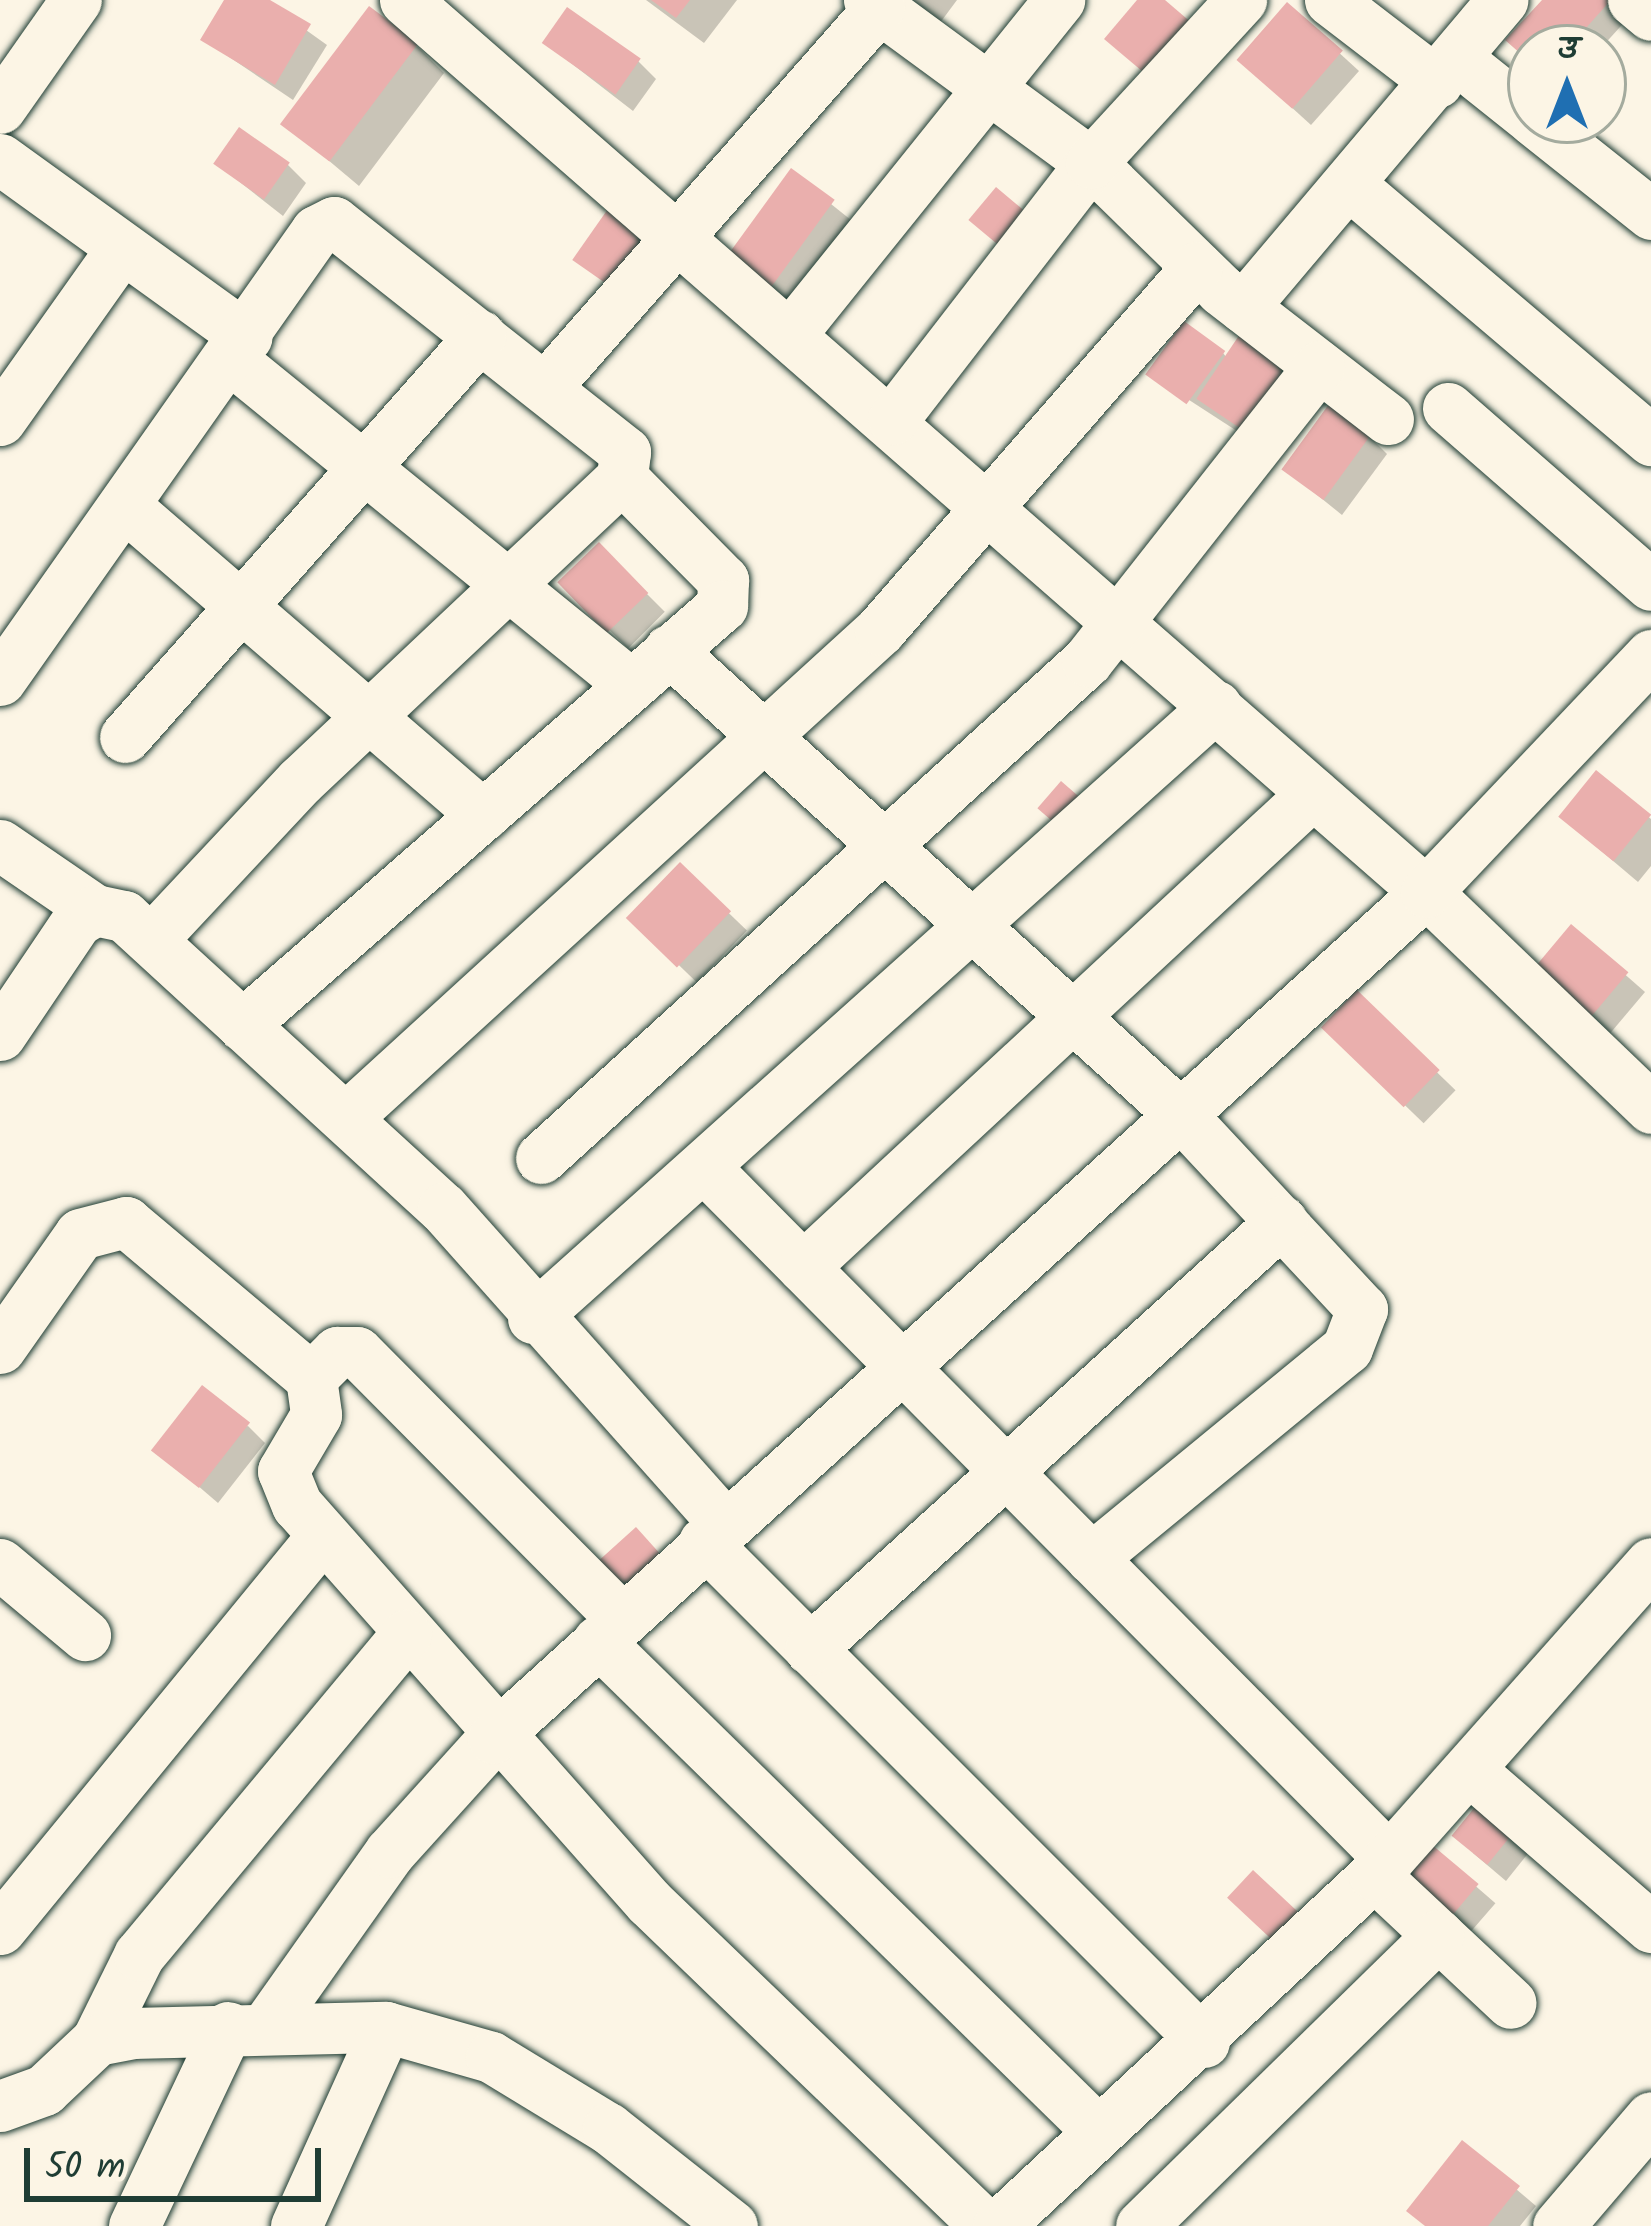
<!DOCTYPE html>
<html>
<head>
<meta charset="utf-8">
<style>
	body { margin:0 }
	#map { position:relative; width:1651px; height:2226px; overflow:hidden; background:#fcf5e5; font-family:Kalam,"Playpen Sans Deva",sans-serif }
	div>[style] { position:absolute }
	.shadow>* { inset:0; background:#0003; transform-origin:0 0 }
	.building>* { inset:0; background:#eaafad; transform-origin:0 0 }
	.roads { filter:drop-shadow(0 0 3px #1f3d34) drop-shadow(0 0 3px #1f3d34) }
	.minor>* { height:51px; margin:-25.5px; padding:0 25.5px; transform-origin:25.5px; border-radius:25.5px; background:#fcf5e5 }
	span { translate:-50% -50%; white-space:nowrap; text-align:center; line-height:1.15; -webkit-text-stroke:10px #fcf5e5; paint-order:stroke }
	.north { position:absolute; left:1507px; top:24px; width:120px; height:120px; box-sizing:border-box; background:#fcf5e5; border:3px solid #a4ab9e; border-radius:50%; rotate:0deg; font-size:33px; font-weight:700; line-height:48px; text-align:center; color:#1f3d34 }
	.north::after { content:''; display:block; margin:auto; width:42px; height:54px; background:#1f6fb2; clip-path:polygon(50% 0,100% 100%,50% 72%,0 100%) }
	.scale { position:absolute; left:24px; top:2148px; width:297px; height:54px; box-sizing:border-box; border:6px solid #1f3d34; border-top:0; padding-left:15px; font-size:36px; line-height:42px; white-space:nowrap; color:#1f3d34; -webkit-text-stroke:9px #fcf5e5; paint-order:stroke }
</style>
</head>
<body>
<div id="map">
	<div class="shadow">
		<i style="clip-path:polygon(228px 0,264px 0,327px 45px,293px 100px,204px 40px)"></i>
		<i style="clip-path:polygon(646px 0,737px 0,704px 43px)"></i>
		<i style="clip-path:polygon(890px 0,957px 0,934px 31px)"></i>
		<i style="clip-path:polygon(1546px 0,1615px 0,1630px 16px,1601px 48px,1531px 48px,1531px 61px,1510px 40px)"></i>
		<i style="clip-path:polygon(1288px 6px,1359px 71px,1311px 125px,1258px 77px)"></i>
		<i style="clip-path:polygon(545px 43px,638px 61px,656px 79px,633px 111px)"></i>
		<i style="clip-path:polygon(417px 46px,444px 73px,359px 186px,284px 123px)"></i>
		<i style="clip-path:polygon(217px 164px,288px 165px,306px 183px,283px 216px)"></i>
		<i style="clip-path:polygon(791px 172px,851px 220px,786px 309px,744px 278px)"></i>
		<i style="clip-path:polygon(1223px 353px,1227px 358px,1277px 457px,1149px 374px)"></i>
		<i style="clip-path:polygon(1369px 436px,1387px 454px,1342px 515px,1285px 469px)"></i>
		<i style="left:599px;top:546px;width:93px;height:52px;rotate:45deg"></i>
		<i style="clip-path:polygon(1597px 774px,1651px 819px,1651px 866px,1638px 882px,1580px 833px)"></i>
		<i style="left:680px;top:866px;width:93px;height:72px;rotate:44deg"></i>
		<i style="clip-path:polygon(1572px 928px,1645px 992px,1602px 1043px,1547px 997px)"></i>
		<i style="left:1357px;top:995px;width:137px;height:46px;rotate:44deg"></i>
		<i style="clip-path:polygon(248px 1426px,265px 1443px,218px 1503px,155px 1449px)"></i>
		<i style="clip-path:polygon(1484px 1801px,1534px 1846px,1506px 1881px,1473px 1853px)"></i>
		<i style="left:1426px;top:1843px;width:92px;height:40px;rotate:41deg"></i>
		<i style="clip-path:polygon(1463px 2144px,1536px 2206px,1520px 2226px,1426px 2226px)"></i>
	</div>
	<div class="building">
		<i style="clip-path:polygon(224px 0,270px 0,311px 24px,275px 85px,200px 40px)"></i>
		<i style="clip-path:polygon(651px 0,690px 0,676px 18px)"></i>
		<i style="clip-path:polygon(1137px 0,1165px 0,1193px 24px,1149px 77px,1104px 39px)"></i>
		<i style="clip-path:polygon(1542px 0,1611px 0,1568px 48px,1531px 48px,1531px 63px,1505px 40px)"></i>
		<i style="left:1287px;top:2px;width:74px;height:77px;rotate:41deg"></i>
		<i style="left:369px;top:6px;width:62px;height:148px;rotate:37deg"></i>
		<i style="left:567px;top:7px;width:90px;height:44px;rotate:35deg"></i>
		<i style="left:239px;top:127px;width:62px;height:45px;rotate:35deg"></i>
		<i style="left:791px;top:168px;width:54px;height:116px;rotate:36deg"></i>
		<i style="left:996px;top:187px;width:52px;height:43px;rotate:40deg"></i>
		<i style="left:617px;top:196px;width:60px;height:78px;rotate:35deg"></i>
		<i style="left:1184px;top:321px;width:51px;height:66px;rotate:36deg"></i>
		<i style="left:1240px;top:334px;width:76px;height:78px;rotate:34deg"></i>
		<i style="left:1329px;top:404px;width:52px;height:81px;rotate:36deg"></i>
		<i style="left:599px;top:542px;width:71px;height:58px;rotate:46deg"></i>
		<i style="left:1596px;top:770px;width:71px;height:60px;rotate:39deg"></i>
		<i style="left:1061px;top:781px;width:40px;height:36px;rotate:41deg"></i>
		<i style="left:680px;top:862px;width:71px;height:78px;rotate:44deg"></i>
		<i style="left:1571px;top:924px;width:75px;height:71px;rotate:40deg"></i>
		<i style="left:1357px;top:990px;width:115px;height:52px;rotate:44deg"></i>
		<i style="left:202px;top:1385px;width:61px;height:83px;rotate:38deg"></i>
		<i style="left:636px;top:1527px;width:52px;height:66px;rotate:48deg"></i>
		<i style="left:1483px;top:1797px;width:46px;height:50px;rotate:39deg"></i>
		<i style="left:1425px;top:1839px;width:70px;height:45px;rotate:40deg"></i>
		<i style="left:1253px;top:1870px;width:76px;height:38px;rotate:43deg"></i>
		<i style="clip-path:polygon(1462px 2140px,1520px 2186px,1488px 2226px,1425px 2226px,1406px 2211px)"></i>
	</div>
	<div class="roads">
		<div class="minor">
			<i style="left:405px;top:0;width:1356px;rotate:41.14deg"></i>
			<i style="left:1426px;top:892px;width:312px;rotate:43.8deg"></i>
			<i style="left:869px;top:0;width:275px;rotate:36.3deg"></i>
			<i style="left:1091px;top:163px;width:182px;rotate:44.3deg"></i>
			<i style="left:1221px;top:290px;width:211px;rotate:37.7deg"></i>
			<i style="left:1330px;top:0;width:135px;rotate:37.5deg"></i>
			<i style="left:1633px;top:0;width:23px;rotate:40deg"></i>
			<i style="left:1457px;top:59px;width:95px;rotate:38.6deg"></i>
			<i style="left:0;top:108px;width:132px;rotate:-54.9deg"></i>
			<i style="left:1533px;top:120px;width:151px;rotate:38.5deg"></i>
			<i style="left:0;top:159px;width:304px;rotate:35.8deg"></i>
			<i style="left:1349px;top:184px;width:396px;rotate:40.3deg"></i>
			<i style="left:1243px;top:307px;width:402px;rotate:-49.8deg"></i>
			<i style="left:793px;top:331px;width:425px;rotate:-51.2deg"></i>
			<i style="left:232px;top:360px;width:512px;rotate:39.13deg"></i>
			<i style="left:548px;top:384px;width:501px;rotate:-48.64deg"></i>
			<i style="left:1448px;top:408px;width:269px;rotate:41.1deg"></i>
			<i style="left:893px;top:419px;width:324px;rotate:-52.3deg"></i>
			<i style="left:1091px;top:163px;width:222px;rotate:-47.4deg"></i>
			<i style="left:0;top:420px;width:206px;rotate:-54.7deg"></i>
			<i style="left:125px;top:506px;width:473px;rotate:40.8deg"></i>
			<i style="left:669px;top:650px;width:690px;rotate:42.24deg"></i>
			<i style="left:1180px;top:1114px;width:267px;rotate:47deg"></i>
			<i style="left:1362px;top:1309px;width:42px;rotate:111deg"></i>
			<i style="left:1347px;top:1348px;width:331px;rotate:140.6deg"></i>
			<i style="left:0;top:680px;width:549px;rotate:-54.86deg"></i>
			<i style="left:316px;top:231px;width:20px;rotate:-27deg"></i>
			<i style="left:334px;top:222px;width:371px;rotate:38.3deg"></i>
			<i style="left:625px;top:452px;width:26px;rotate:97deg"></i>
			<i style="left:622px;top:478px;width:144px;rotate:45.3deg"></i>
			<i style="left:723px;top:580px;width:26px;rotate:92deg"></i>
			<i style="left:722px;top:606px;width:637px;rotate:138.88deg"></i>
			<i style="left:125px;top:737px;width:536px;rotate:-48.48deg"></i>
			<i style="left:0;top:845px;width:115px;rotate:34.4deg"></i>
			<i style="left:151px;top:940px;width:218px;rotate:-46.9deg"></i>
			<i style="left:300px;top:781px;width:442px;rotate:-43.3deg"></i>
			<i style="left:0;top:1035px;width:138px;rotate:-56deg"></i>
			<i style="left:77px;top:921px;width:21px;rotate:-31deg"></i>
			<i style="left:95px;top:910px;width:30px;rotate:12deg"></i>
			<i style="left:124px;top:916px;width:432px;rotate:42.5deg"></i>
			<i style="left:443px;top:1208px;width:422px;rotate:48.3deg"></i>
			<i style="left:350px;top:1114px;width:718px;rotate:-42.4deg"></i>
			<i style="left:880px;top:630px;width:482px;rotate:-48.9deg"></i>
			<i style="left:541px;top:1158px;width:738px;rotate:-42.31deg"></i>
			<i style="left:1087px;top:661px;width:375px;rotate:-51.8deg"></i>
			<i style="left:707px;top:1170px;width:969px;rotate:45.25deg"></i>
			<i style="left:803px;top:1267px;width:696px;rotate:-42.9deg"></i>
			<i style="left:533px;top:1318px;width:917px;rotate:-41.86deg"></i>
			<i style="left:0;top:1348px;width:139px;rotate:-54.9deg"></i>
			<i style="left:80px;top:1234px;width:48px;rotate:-14.6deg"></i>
			<i style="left:126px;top:1222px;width:242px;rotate:40.1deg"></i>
			<i style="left:311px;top:1378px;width:37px;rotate:82deg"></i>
			<i style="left:316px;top:1415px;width:65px;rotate:120.5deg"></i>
			<i style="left:283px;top:1471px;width:37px;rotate:68deg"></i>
			<i style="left:297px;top:1505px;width:531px;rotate:48.44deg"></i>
			<i style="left:649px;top:1902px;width:467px;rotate:43.9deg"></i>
			<i style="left:311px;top:1378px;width:37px;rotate:-45deg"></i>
			<i style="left:337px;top:1352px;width:20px"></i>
			<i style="left:357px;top:1352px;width:376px;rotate:45.2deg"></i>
			<i style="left:704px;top:1542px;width:707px;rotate:45deg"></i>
			<i style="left:0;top:1564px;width:111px;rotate:39.9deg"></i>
			<i style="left:598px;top:1641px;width:697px;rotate:44.42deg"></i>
			<i style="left:810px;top:1649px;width:637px;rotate:-42.2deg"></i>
			<i style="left:1472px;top:1772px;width:237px;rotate:40.9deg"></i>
			<i style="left:1374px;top:1875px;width:187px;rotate:43.1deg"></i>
			<i style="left:0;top:1929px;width:509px;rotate:-50.66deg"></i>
			<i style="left:266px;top:2027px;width:214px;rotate:-54.7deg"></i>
			<i style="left:390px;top:1852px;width:154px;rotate:-47.9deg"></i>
			<i style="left:493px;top:1738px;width:1259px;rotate:-42.2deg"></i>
			<i style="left:1426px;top:892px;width:327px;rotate:-46.5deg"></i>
			<i style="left:97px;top:2040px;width:95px;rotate:-63.7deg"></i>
			<i style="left:139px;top:1955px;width:417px;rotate:-50.2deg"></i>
			<i style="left:0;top:2106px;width:47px;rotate:-20deg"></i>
			<i style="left:44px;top:2090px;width:73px;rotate:-43.3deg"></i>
			<i style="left:97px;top:2040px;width:36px;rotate:-11deg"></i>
			<i style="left:132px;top:2033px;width:254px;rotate:-1.4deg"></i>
			<i style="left:386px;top:2027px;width:109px;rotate:15.9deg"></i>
			<i style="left:491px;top:2057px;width:137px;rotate:31.3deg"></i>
			<i style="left:608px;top:2128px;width:158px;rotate:38.3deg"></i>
			<i style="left:134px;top:2226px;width:220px;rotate:-64.7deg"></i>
			<i style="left:296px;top:2226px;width:218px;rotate:-65.7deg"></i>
			<i style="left:998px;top:2226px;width:514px;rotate:-43.03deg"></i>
			<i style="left:1374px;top:1875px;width:417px;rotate:-48.4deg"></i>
			<i style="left:1141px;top:2226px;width:416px;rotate:-44.4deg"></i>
			<i style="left:1558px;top:2226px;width:143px;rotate:-49.5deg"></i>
		</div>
	</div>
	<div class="north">उ</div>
	<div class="scale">50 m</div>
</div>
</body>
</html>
